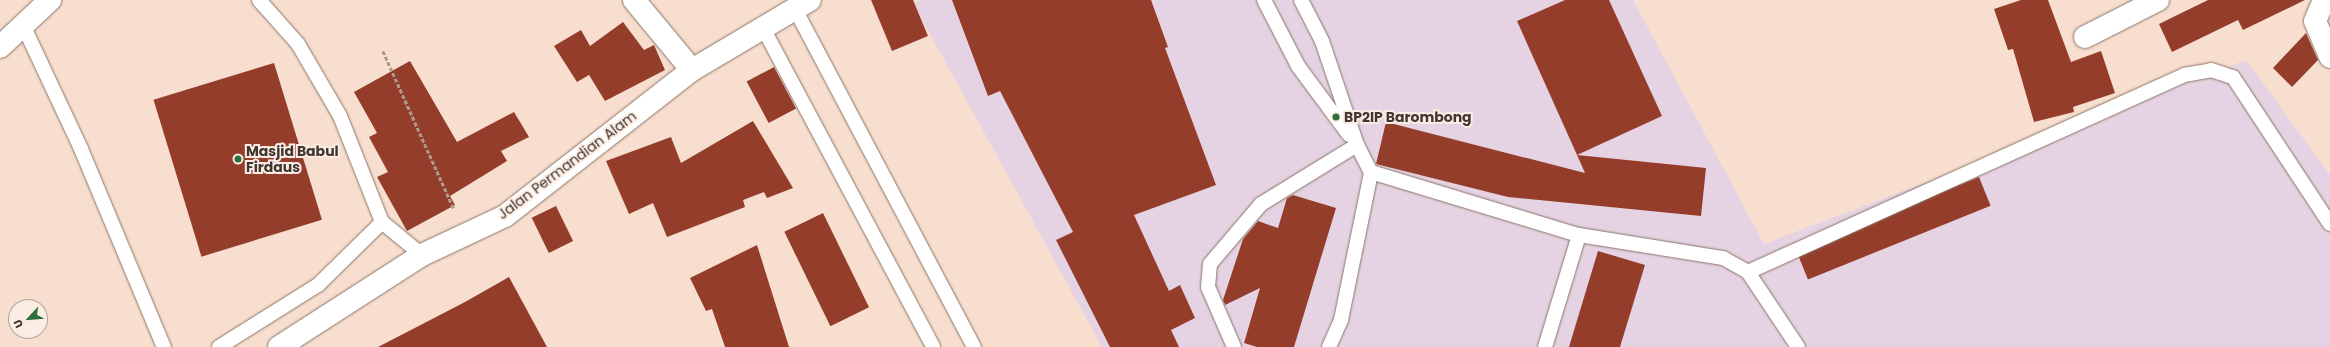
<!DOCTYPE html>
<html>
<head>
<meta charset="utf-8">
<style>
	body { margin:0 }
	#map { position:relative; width:2330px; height:347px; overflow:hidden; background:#f7dece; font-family:Poppins,sans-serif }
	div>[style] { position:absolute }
	.education>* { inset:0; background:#e5d3e3 }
	.building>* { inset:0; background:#953d2b; transform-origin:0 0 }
	.path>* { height:2.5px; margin-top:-1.25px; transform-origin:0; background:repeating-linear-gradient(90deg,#ac9a8e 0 4px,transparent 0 6px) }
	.roads { filter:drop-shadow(0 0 1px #8b7567) drop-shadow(0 0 1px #8b7567) }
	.service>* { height:14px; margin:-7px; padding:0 7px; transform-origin:7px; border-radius:7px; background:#fff }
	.minor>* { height:22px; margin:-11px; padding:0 11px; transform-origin:11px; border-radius:11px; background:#fff }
	.secondary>* { height:22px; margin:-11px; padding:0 11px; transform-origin:11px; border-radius:11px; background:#fff }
	.dots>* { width:11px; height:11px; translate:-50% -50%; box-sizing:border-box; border:2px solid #fcede4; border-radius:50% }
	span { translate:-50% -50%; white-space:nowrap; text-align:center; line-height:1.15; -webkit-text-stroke:4px #fcede4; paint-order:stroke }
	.poi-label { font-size:14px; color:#413731; font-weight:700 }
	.left { translate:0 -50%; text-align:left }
	.street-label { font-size:14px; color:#413731 }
	.north { position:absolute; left:8px; top:299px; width:40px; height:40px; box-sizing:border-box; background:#fcede4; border:1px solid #b1a49c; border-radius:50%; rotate:244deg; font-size:11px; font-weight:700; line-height:16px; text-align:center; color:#413731 }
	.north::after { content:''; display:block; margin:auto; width:14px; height:18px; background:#2c713d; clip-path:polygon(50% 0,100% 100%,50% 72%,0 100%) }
</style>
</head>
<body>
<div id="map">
	<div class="education">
		<i style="clip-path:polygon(922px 0,1633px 0,1764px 244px,2246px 60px,2330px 175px,2330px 347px,1102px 347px,913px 3px)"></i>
	</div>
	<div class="building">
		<i style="clip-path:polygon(871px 0,913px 0,928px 36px,892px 51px)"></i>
		<i style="clip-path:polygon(952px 0,1151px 0,1168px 47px,1165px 48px,1216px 185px,1134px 215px,1169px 291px,1180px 285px,1195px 318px,1171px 330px,1179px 347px,1110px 347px,1056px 240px,1073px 232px,1000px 91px,988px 96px)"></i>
		<i style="clip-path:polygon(1565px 0,1609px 0,1662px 116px,1577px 155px,1517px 21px)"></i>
		<i style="clip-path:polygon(2021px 0,2048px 0,2071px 62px,2101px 51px,2115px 93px,2073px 107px,2074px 112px,2034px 122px,2013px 49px,2008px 50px,1994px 9px)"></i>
		<i style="clip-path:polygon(2208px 0,2305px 0,2243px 30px,2238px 20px,2172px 52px,2159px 24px)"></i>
		<i style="clip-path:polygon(623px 22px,644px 50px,654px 45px,665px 70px,605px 101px,589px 75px,577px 82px,554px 46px,581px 30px,590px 46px)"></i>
		<i style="clip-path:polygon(2306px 33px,2318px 60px,2292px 87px,2273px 68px)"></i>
		<i style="clip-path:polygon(410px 61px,457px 142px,514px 112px,529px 137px,501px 151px,507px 161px,450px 196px,455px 205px,407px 231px,377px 177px,388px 172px,369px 137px,377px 133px,354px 92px)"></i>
		<i style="left:274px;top:63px;width:164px;height:126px;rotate:73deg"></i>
		<i style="left:774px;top:67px;width:47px;height:31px;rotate:62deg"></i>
		<i style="clip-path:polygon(753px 121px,793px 188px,767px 198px,764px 192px,743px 200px,745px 207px,667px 237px,653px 203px,629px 214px,606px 161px,671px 137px,681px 163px)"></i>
		<i style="clip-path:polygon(1386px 122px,1585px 173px,1577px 155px,1706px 168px,1701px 216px,1508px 197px,1376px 164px)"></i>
		<i style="left:1979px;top:177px;width:31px;height:197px;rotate:68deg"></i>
		<i style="clip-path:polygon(1293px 195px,1336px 208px,1294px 347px,1257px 347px,1244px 343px,1260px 288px,1225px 305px,1223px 300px,1243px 239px,1258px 221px,1278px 228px,1287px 198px)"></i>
		<i style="left:556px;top:206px;width:39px;height:27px;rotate:64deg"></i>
		<i style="left:823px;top:213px;width:105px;height:43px;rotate:64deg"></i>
		<i style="clip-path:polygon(757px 245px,789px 347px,725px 347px,712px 309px,706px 311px,690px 278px)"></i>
		<i style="clip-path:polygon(1598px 251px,1645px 265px,1620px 347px,1569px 347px)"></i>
		<i style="clip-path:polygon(509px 277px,547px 347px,378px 347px,465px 302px)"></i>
	</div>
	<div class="path">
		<i style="left:383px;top:51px;width:173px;rotate:65.8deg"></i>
	</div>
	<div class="roads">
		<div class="service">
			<i style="left:259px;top:0;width:59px;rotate:48.4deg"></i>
			<i style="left:298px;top:44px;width:83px;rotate:59.7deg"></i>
			<i style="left:340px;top:116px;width:114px;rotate:68.4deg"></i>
			<i style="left:382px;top:222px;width:52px;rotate:39.5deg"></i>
			<i style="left:1264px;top:0;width:74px;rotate:62.7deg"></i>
			<i style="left:1298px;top:66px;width:86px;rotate:53.5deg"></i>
			<i style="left:1301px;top:0;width:46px;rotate:62.9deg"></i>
			<i style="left:1322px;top:41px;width:110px;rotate:71.4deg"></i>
			<i style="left:1357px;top:145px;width:30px;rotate:63deg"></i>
			<i style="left:1371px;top:172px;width:217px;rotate:16.9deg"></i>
			<i style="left:1579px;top:235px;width:146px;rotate:9.1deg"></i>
			<i style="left:1723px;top:258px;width:29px;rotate:29deg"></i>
			<i style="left:795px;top:9px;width:382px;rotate:62.1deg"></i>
			<i style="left:23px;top:25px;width:137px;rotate:64.9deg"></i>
			<i style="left:81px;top:149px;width:215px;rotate:67.3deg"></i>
			<i style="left:763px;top:28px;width:361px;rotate:61.9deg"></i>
			<i style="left:219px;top:347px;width:117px;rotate:-32.1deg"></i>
			<i style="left:318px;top:285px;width:90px;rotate:-44.5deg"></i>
			<i style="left:1234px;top:347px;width:65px;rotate:-113.4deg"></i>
			<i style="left:1208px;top:287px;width:23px;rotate:-85deg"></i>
			<i style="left:1210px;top:264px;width:79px;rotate:-49.6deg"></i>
			<i style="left:1261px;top:204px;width:113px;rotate:-31.6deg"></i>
			<i style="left:1329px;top:347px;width:30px;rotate:-66deg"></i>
			<i style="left:1341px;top:320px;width:151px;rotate:-78.5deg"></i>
			<i style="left:1545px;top:347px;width:117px;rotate:-73.1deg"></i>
			<i style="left:1798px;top:347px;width:90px;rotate:-123.7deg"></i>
			<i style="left:1748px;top:272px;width:478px;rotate:-24.3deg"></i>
			<i style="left:2184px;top:75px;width:27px;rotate:-10deg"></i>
			<i style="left:2211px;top:70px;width:23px;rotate:18deg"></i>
			<i style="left:2233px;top:77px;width:176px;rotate:56.6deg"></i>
		</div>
		<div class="minor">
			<i style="left:634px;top:0;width:91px;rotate:50.4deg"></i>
			<i style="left:2324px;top:0;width:23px;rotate:113deg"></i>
			<i style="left:2315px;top:21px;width:39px;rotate:67deg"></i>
			<i style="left:2085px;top:37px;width:82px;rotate:-26.9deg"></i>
			<i style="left:0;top:47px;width:69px;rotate:-43.2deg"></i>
		</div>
		<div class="secondary">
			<i style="left:279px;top:347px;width:170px;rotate:-32.8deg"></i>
			<i style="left:422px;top:255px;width:92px;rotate:-25.2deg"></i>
			<i style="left:505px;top:216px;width:237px;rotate:-38deg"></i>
			<i style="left:692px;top:70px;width:137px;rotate:-30.7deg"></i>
		</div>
	</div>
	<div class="dots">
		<i style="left:1336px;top:117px;background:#2c713d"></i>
		<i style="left:238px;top:159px;background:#2c713d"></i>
	</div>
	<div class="poi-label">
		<span class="left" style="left:1344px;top:117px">BP2IP Barombong</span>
		<span class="left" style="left:246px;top:159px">Masjid Babul<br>Firdaus</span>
	</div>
	<div class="street-label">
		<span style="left:567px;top:165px;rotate:-37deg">Jalan Permandian Alam</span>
	</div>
	<div class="north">U</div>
</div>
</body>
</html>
